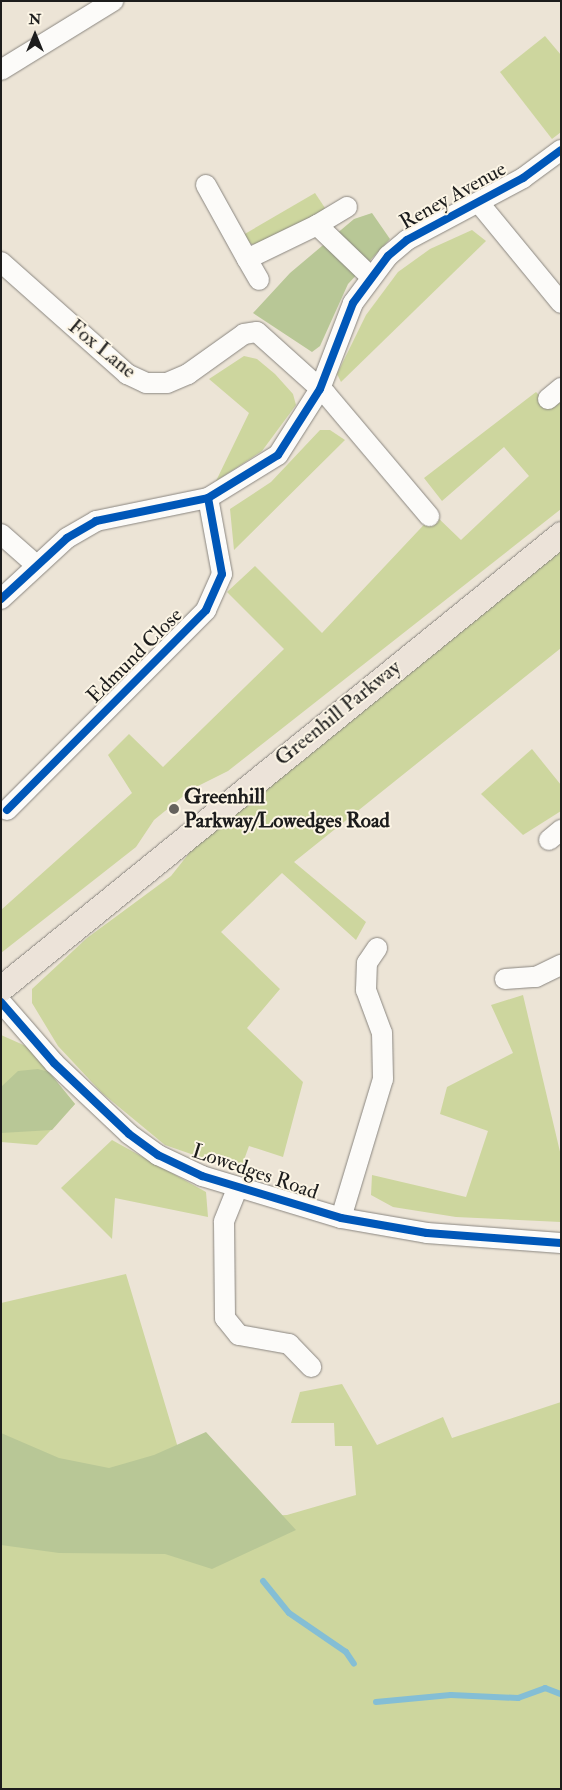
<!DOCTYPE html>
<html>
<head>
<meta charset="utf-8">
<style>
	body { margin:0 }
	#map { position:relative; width:562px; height:1790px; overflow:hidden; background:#ece4d6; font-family:"IM FELL Double Pica",serif }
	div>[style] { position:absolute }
	.green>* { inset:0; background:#cdd69e }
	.forest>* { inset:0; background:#b8c796 }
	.stream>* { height:6px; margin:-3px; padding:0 3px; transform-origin:3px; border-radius:3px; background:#84bed5 }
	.roads { filter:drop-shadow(0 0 1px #8a8680) drop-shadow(0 0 1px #8a8680) }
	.minor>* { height:20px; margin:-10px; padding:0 10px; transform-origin:10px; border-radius:10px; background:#fcfbf9 }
	.major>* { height:25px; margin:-12.5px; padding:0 12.5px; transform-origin:12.5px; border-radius:12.5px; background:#ece3d9 }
	.cycleway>* { height:8px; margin:-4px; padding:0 4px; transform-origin:4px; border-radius:4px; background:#0057b8 }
	.dots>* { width:14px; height:14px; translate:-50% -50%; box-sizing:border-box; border:2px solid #fcf5e5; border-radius:50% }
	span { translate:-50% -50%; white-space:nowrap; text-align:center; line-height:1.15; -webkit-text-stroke:4px #fcf5e5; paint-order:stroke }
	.street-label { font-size:21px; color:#1c1c1c }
	.poi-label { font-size:21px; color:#1c1c1c; font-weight:700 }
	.left { translate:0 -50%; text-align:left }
	.frame { position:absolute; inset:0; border:2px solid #1c1c1c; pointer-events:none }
	.north { position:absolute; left:10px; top:10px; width:50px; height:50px; -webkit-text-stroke:4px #fcf5e5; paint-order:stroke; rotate:0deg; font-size:14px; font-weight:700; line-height:20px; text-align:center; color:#1c1c1c }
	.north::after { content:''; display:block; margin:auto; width:18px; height:22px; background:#1c1c1c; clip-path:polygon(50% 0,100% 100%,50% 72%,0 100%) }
</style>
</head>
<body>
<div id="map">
	<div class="green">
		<i style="clip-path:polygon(545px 36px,561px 55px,561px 132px,552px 139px,500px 72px)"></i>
		<i style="clip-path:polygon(315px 193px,325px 208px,323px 215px,261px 247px,249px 243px,243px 235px)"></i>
		<i style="clip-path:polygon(472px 230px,486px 241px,341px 382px,337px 374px,366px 315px,398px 272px,430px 249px)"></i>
		<i style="clip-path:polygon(244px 356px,257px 359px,275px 374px,293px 394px,296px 405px,262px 451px,216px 481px,249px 413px,209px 379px)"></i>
		<i style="clip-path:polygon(536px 392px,551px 407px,561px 398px,561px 509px,228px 771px,192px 789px,154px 820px,136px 847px,1px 953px,1px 910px,132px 793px,108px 755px,129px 734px,163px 767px,284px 649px,227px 592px,255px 566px,322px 633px,434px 514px,461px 540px,529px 476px,504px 447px,442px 501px,424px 478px)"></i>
		<i style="clip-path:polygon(320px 430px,330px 430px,345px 440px,234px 550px,230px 509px,271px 482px)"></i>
		<i style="clip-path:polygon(561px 546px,561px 648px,294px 862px,366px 922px,356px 940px,282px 873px,221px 932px,280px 989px,247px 1028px,303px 1082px,283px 1157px,249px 1146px,240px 1171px,165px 1145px,102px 1093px,58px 1046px,32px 1003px,32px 989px,87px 938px,171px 876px,202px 837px)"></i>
		<i style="clip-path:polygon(532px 749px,561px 785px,561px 811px,523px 835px,481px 794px)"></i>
		<i style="clip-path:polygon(523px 995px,561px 1156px,561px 1222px,456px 1217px,393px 1207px,371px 1195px,372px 1175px,466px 1197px,488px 1131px,440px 1114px,447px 1087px,513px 1053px,491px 1005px)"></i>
		<i style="clip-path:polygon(1px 1035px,28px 1047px,75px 1104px,37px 1145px,1px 1142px)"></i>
		<i style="clip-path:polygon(112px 1140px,206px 1192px,208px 1217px,115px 1198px,112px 1239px,61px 1188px)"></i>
		<i style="clip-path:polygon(126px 1274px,199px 1518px,287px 1515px,356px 1495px,352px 1446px,335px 1446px,334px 1423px,291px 1423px,300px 1392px,342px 1384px,377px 1445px,443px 1417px,452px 1438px,561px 1402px,561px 1789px,1px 1789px,1px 1303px)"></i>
	</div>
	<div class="forest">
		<i style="clip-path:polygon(372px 213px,390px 239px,348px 284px,320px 346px,312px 352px,253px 313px,290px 273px,354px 219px)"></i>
		<i style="clip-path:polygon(38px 1069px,49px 1072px,75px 1104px,52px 1130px,1px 1133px,1px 1087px,18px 1071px)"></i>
		<i style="clip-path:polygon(206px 1432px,296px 1530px,212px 1569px,165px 1554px,59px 1553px,1px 1545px,1px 1433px,59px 1458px,109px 1468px,154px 1455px)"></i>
	</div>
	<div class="stream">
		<i style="left:263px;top:1581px;width:41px;rotate:50.9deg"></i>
		<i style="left:289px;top:1613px;width:69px;rotate:34.4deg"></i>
		<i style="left:346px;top:1652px;width:14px;rotate:56deg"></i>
		<i style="left:376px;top:1702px;width:75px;rotate:-5.3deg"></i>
		<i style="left:451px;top:1695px;width:67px;rotate:2.6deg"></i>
		<i style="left:518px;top:1698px;width:29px;rotate:-20deg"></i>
		<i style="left:545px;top:1688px;width:17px;rotate:21deg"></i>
	</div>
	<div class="roads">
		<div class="minor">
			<i style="left:1px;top:70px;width:132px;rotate:-31.6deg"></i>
			<i style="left:206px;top:185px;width:85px;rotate:61deg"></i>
			<i style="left:247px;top:259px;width:78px;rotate:-25.9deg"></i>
			<i style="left:317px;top:225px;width:75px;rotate:43.9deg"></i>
			<i style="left:479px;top:203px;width:129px;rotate:50.6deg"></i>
			<i style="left:317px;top:225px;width:35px;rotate:-31deg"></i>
			<i style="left:247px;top:259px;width:24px;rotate:60deg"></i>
			<i style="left:1px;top:262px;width:169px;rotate:41.6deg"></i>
			<i style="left:127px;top:374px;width:21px;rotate:25deg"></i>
			<i style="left:146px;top:383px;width:21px"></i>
			<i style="left:167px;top:383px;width:23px;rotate:-23deg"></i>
			<i style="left:188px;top:374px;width:69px;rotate:-35.5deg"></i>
			<i style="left:244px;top:334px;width:13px;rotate:-9deg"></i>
			<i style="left:257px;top:332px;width:93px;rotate:41.9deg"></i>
			<i style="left:326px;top:394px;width:160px;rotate:49.8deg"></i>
			<i style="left:548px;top:399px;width:17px;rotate:-40deg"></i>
			<i style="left:1px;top:534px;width:45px;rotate:41.4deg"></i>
			<i style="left:1px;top:599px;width:90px;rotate:-42.7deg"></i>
			<i style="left:67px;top:538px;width:34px;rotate:-30deg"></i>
			<i style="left:96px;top:521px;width:114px;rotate:-11.6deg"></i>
			<i style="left:208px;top:498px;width:82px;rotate:-31.6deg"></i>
			<i style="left:278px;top:455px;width:78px;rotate:-57.5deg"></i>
			<i style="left:320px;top:389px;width:92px;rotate:-69deg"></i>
			<i style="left:353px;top:303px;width:59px;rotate:-53.3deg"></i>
			<i style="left:388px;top:256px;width:25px;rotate:-40deg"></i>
			<i style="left:407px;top:240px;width:132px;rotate:-28.1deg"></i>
			<i style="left:523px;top:178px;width:47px;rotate:-36.4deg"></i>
			<i style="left:7px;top:810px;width:282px;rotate:-45.1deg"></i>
			<i style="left:206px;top:610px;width:39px;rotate:-66deg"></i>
			<i style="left:222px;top:574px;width:77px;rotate:-100.4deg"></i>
			<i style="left:549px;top:840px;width:16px;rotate:-40deg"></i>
			<i style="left:505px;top:979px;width:31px;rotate:-4deg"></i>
			<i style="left:536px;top:977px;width:28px;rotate:-26deg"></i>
			<i style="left:1px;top:1002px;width:81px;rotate:49deg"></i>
			<i style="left:54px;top:1063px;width:103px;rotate:43.4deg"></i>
			<i style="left:129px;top:1134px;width:36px;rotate:36deg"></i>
			<i style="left:158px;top:1155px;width:49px;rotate:25.5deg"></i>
			<i style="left:202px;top:1176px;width:145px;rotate:16.8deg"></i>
			<i style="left:341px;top:1218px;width:87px;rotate:9.9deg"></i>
			<i style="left:427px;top:1233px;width:134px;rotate:4.3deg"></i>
			<i style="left:237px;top:1189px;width:35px;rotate:112deg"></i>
			<i style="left:224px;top:1222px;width:96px;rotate:89.4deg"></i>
			<i style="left:225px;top:1318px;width:22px;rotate:51deg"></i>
			<i style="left:239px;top:1335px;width:51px;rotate:10.2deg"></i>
			<i style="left:289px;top:1344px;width:32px;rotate:46deg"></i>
			<i style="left:341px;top:1218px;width:145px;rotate:-73.2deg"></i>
			<i style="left:383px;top:1079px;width:46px;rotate:-91.2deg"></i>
			<i style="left:382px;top:1033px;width:46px;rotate:-110.4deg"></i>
			<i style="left:366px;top:990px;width:27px;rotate:-88deg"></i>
			<i style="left:367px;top:963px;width:18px;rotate:-56deg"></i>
		</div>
		<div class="major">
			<i style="left:1px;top:988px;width:721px;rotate:-39.03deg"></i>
		</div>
	</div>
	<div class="cycleway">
		<i style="left:1px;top:599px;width:90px;rotate:-42.7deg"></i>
		<i style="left:67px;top:538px;width:34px;rotate:-30deg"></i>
		<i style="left:96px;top:521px;width:114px;rotate:-11.6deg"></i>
		<i style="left:208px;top:498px;width:82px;rotate:-31.6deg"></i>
		<i style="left:278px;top:455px;width:78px;rotate:-57.5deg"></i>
		<i style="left:320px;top:389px;width:92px;rotate:-69deg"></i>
		<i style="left:353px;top:303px;width:59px;rotate:-53.3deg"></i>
		<i style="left:388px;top:256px;width:25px;rotate:-40deg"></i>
		<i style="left:407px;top:240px;width:132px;rotate:-28.1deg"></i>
		<i style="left:523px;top:178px;width:47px;rotate:-36.4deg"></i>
		<i style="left:7px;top:810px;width:282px;rotate:-45.1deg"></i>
		<i style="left:206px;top:610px;width:39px;rotate:-66deg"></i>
		<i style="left:222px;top:574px;width:77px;rotate:-100.4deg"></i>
		<i style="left:1px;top:1002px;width:81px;rotate:49deg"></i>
		<i style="left:54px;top:1063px;width:103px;rotate:43.4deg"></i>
		<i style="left:129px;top:1134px;width:36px;rotate:36deg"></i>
		<i style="left:158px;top:1155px;width:49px;rotate:25.5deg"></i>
		<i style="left:202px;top:1176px;width:145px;rotate:16.8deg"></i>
		<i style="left:341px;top:1218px;width:87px;rotate:9.9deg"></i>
		<i style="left:427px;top:1233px;width:134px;rotate:4.3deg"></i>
	</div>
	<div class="dots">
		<i style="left:174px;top:809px;background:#65625d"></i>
	</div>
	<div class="street-label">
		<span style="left:453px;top:196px;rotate:-29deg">Reney Avenue</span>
		<span style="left:102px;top:349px;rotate:39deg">Fox Lane</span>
		<span style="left:135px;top:656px;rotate:-45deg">Edmund Close</span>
		<span style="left:338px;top:713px;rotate:-39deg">Greenhill Parkway</span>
		<span style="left:255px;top:1172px;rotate:19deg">Lowedges Road</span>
	</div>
	<div class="poi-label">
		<span class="left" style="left:184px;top:809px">Greenhill<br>Parkway/Lowedges Road</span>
	</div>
	<div class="frame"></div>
	<div class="north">N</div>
</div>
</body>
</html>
